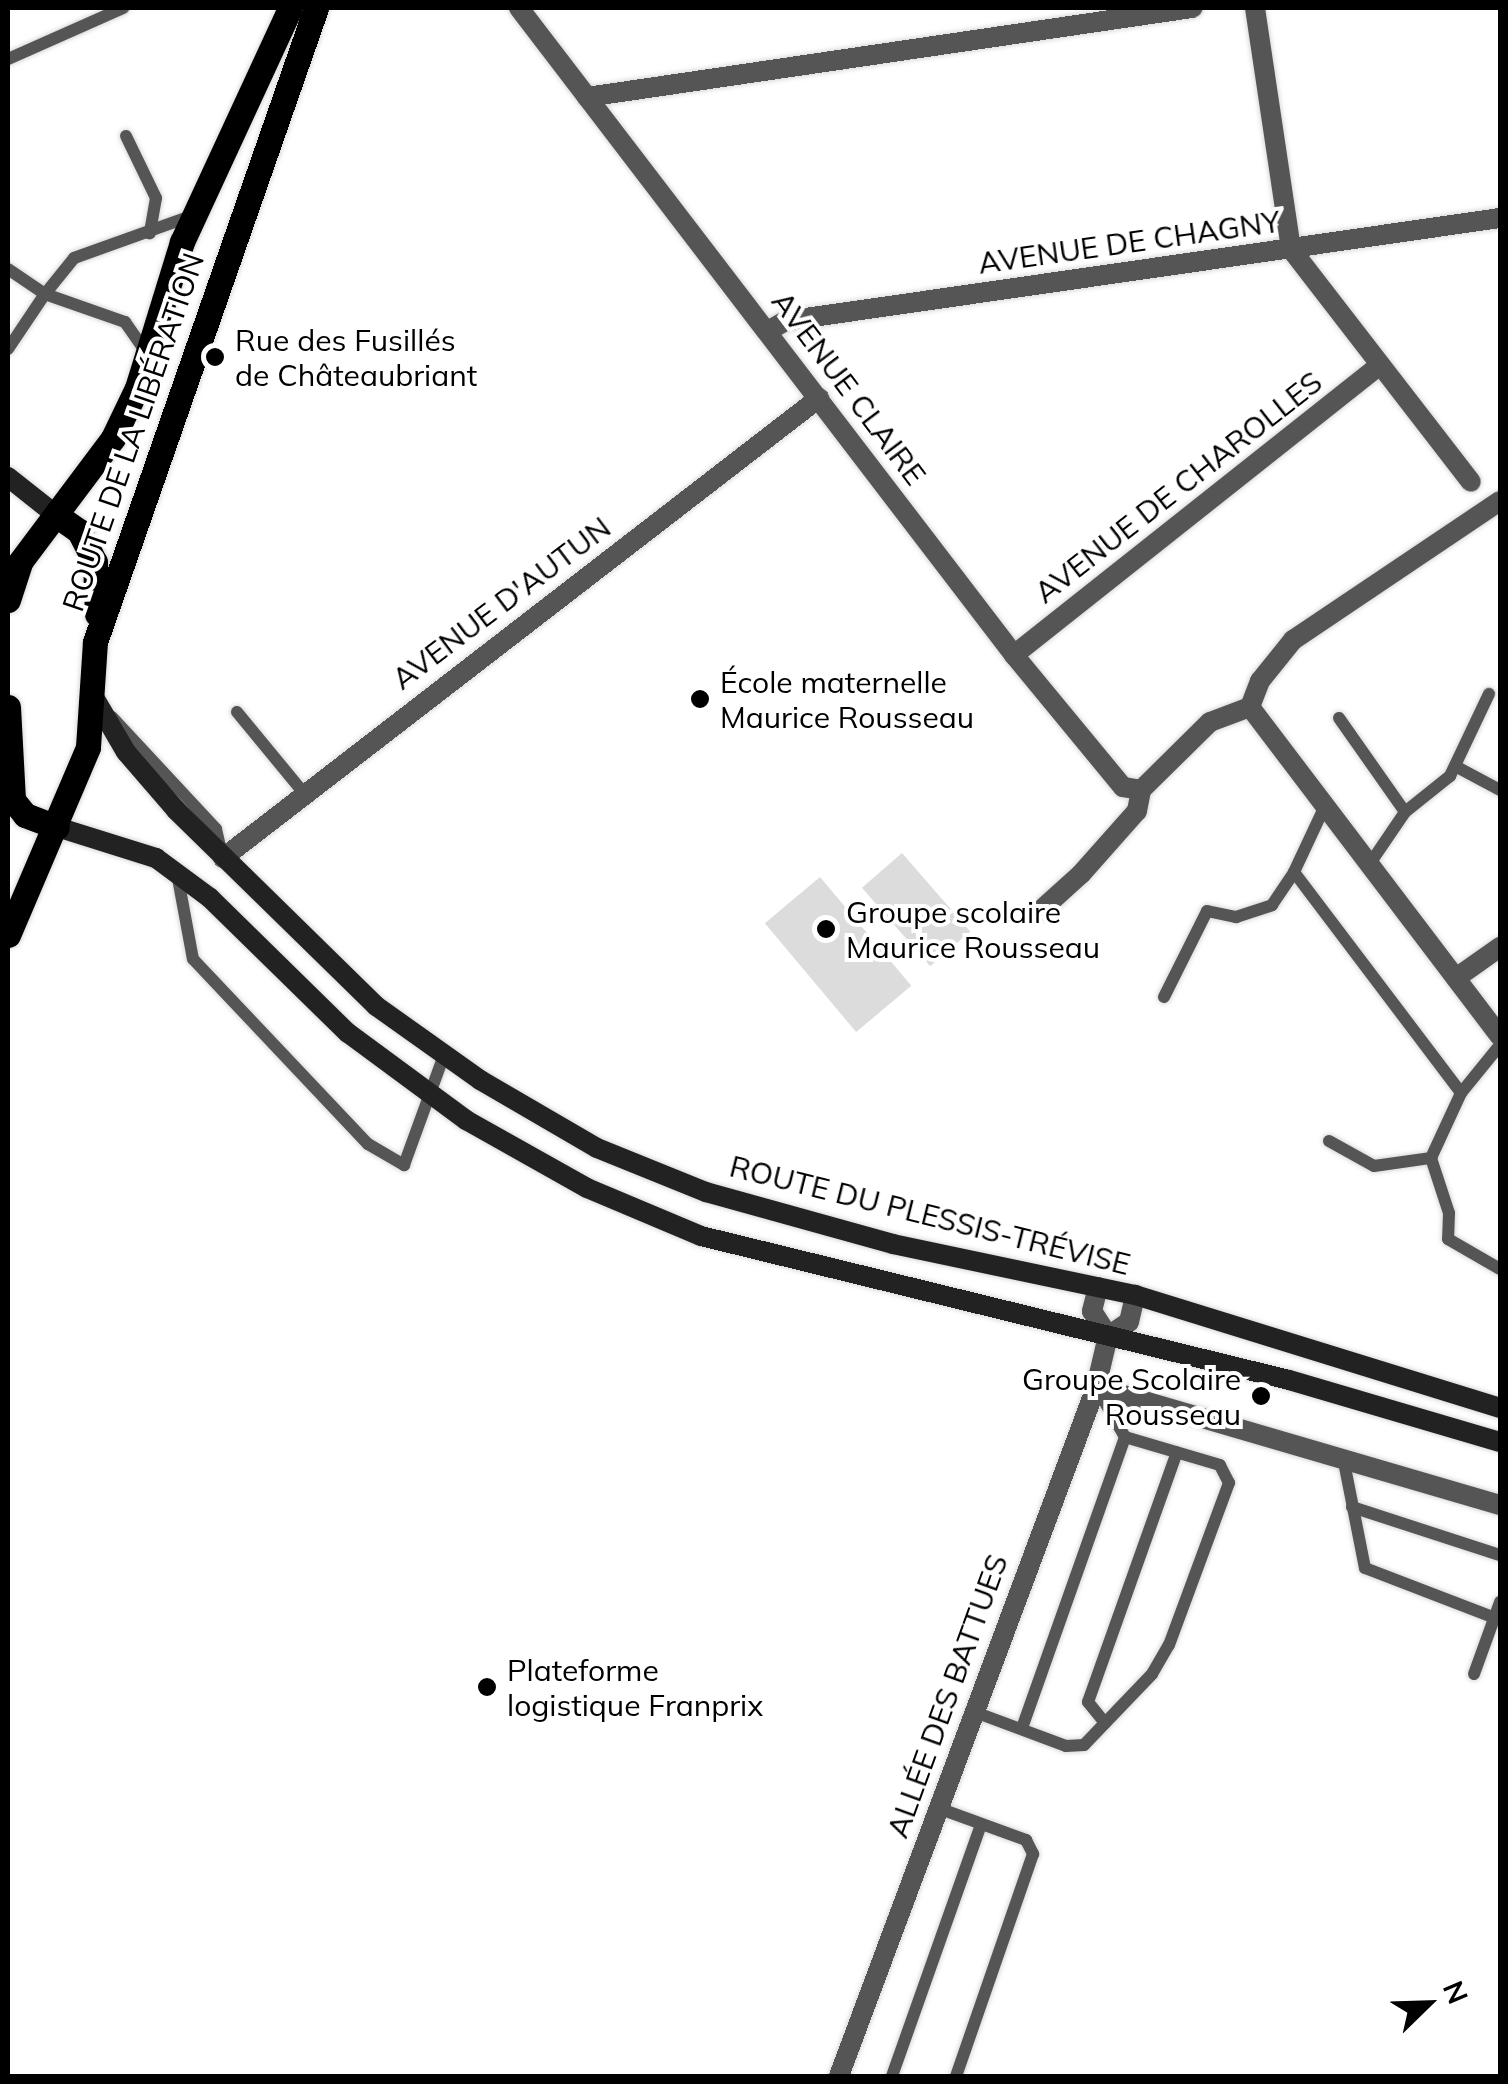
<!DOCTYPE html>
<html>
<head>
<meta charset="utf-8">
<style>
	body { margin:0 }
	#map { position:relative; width:1508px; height:2084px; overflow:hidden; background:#fff; font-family:Mulish,sans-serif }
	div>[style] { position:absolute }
	.green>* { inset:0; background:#dcdcdc; transform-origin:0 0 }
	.roads { filter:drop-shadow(0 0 2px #dbdbdb) drop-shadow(0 0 2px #dbdbdb) }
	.service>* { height:12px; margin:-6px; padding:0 6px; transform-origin:6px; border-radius:6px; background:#555 }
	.minor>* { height:20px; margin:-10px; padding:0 10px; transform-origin:10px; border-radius:10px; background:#555 }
	.secondary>* { height:20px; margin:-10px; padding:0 10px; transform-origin:10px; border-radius:10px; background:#222 }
	.primary>* { height:25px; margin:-12.5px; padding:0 12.5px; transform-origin:12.5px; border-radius:12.5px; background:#000 }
	.dots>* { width:28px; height:28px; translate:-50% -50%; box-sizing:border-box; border:5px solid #fff; border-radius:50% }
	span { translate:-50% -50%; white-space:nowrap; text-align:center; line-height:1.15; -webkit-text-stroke:8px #fff; paint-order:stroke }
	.street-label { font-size:30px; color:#000 }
	.poi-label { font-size:30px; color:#000 }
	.left { translate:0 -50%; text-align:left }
	.right { translate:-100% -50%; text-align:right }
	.frame { position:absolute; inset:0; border:10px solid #000; pointer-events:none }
	.north { position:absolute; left:1378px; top:1954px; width:100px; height:100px; -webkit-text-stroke:8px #fff; paint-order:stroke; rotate:67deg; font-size:28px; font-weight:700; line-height:40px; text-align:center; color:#000 }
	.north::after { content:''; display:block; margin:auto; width:35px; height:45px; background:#000; clip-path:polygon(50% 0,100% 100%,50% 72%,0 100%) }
</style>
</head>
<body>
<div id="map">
	<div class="green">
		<i style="left:902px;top:853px;width:104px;height:53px;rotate:49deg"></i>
		<i style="left:820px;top:877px;width:142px;height:72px;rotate:50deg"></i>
	</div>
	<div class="roads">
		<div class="service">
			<i style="left:8px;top:59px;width:126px;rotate:-23.9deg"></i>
			<i style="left:126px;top:136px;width:69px;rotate:64.2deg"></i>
			<i style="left:156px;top:198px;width:36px;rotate:100deg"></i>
			<i style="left:8px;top:269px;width:45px;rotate:34deg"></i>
			<i style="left:45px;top:294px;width:46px;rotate:-51.1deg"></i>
			<i style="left:74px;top:258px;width:124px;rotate:-19.7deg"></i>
			<i style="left:8px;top:349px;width:66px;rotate:-56.1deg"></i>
			<i style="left:45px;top:294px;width:85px;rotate:19.3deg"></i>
			<i style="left:125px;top:322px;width:39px;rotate:55deg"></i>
			<i style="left:237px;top:712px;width:104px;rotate:50.5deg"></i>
			<i style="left:112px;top:717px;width:153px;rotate:47.1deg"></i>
			<i style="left:216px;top:829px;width:22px;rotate:77deg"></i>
			<i style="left:1339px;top:718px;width:115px;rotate:54.9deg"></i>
			<i style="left:1455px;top:766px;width:51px;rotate:28.1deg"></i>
			<i style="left:1324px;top:808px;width:71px;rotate:115.1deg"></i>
			<i style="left:1294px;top:872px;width:277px;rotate:52.9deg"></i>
			<i style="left:1461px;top:1093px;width:62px;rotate:-50.9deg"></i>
			<i style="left:1369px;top:865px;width:64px;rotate:-55.8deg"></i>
			<i style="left:1405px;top:812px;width:58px;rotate:-38.7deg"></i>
			<i style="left:1450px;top:776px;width:91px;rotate:-64.6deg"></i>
			<i style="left:177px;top:873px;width:87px;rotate:79.5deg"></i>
			<i style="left:193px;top:959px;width:255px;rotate:46.6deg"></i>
			<i style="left:368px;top:1144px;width:42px;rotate:30.3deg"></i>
			<i style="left:404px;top:1165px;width:117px;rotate:-70deg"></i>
			<i style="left:1164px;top:997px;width:96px;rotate:-63.4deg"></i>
			<i style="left:1207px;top:911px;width:30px;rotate:12deg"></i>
			<i style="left:1236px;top:917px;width:38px;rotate:-18deg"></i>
			<i style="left:1272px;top:905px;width:40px;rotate:-56deg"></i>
			<i style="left:1461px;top:1093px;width:72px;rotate:114.8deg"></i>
			<i style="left:1431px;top:1158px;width:58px;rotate:71.9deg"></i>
			<i style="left:1449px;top:1213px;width:26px;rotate:92deg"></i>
			<i style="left:1448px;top:1239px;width:60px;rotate:30deg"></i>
			<i style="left:1329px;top:1141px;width:51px;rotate:29.1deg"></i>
			<i style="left:1374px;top:1166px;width:58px;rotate:-8deg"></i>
			<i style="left:1343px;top:1457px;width:113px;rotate:78.8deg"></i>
			<i style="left:1365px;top:1568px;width:139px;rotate:21deg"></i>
			<i style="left:1352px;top:1507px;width:156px;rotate:18deg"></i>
			<i style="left:1474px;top:1674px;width:77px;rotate:-70.1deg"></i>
			<i style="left:972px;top:1711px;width:100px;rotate:20.4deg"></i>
			<i style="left:1066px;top:1746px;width:18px;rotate:-3deg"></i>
			<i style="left:1084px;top:1745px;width:98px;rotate:-46.2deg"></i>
			<i style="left:1152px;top:1674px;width:34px;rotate:-60deg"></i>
			<i style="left:1169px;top:1645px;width:173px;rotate:-69.7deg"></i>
			<i style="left:1229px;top:1483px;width:20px;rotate:-117deg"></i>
			<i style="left:1220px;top:1465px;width:99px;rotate:-163.6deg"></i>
			<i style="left:1125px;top:1437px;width:58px;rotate:-120.1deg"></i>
			<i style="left:1105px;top:1723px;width:27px;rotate:-129deg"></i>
			<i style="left:1088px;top:1702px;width:265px;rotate:-70.4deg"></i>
			<i style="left:1022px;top:1728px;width:309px;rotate:-70.5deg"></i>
			<i style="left:938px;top:1808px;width:94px;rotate:20deg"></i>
			<i style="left:1026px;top:1840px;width:16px;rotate:63deg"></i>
			<i style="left:1033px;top:1854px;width:235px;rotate:109.1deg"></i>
			<i style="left:892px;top:2076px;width:267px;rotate:-70.5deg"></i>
		</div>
		<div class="minor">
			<i style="left:519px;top:8px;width:815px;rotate:52.58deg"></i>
			<i style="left:1014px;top:655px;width:171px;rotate:50.5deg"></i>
			<i style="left:1123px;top:787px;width:18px;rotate:9deg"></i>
			<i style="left:1255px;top:8px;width:244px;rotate:81.5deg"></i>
			<i style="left:1291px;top:249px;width:294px;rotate:52.3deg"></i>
			<i style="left:587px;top:97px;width:612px;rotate:-8.37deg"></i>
			<i style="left:768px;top:331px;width:20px;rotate:-30deg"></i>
			<i style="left:785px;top:321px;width:722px;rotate:-8.2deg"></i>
			<i style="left:1014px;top:655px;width:467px;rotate:-38.4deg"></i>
			<i style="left:1250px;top:707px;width:413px;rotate:52.8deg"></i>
			<i style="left:1250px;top:707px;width:28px;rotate:-69deg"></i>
			<i style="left:1260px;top:681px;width:53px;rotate:-51.2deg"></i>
			<i style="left:1293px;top:640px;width:249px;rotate:-33.9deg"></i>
			<i style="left:223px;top:858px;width:753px;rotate:-37.66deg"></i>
			<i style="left:1040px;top:911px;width:55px;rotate:-42.1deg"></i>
			<i style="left:1081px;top:874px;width:84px;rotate:-48.4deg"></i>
			<i style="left:1137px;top:811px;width:21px;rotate:-79deg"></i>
			<i style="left:1141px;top:790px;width:97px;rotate:-44.6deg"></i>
			<i style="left:1210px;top:722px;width:43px;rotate:-20.6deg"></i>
			<i style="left:1456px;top:978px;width:54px;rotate:-35.2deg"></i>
			<i style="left:1098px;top:1287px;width:25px;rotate:104deg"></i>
			<i style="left:1092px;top:1311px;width:30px;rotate:57deg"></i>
			<i style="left:1108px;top:1336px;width:25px;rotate:-34deg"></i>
			<i style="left:1129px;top:1322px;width:28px;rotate:-77deg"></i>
			<i style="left:1096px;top:1387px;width:421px;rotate:16.3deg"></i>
			<i style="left:839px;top:2076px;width:735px;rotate:-69.54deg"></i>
			<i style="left:1096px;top:1387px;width:52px;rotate:-76.8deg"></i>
		</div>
		<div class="secondary">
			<i style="left:8px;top:477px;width:61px;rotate:38.4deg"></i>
			<i style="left:95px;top:699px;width:61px;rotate:59.7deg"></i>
			<i style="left:126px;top:752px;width:77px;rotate:49.2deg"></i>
			<i style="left:176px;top:810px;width:280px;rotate:44.4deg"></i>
			<i style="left:376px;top:1006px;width:128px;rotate:35.4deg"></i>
			<i style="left:480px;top:1080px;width:135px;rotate:30.2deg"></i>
			<i style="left:597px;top:1148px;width:118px;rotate:22deg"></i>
			<i style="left:706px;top:1192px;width:194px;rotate:15.5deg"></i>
			<i style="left:893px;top:1244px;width:247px;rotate:11.9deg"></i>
			<i style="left:1135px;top:1295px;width:382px;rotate:17.2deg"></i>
			<i style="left:57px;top:827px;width:104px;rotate:17.4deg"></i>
			<i style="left:156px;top:858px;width:67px;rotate:36.5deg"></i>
			<i style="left:210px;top:898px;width:193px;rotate:44.4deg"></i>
			<i style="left:348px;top:1033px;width:147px;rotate:36.4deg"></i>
			<i style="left:466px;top:1120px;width:139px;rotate:29.3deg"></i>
			<i style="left:587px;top:1188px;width:124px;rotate:22.8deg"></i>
			<i style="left:701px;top:1236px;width:605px;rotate:13.76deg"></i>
			<i style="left:1289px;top:1380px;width:220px;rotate:16.4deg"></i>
		</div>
		<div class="primary">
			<i style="left:56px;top:515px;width:28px;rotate:35deg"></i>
			<i style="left:79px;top:531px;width:35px;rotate:63deg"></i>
			<i style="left:95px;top:562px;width:52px;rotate:87.8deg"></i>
			<i style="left:8px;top:600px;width:40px;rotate:-72deg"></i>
			<i style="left:20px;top:562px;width:155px;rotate:-53.1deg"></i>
			<i style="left:113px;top:438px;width:55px;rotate:-64.4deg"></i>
			<i style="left:137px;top:388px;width:153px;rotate:-72.9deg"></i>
			<i style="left:182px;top:242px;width:258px;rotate:-65.2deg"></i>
			<i style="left:8px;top:707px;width:93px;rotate:86.9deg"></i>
			<i style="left:13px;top:800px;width:19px;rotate:51deg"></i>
			<i style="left:25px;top:815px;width:34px;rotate:21deg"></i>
			<i style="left:8px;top:935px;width:204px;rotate:-66.9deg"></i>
			<i style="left:88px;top:747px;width:105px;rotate:-86.2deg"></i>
			<i style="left:95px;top:642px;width:671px;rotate:-70.78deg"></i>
		</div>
	</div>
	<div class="dots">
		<i style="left:215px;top:357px;background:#000"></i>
		<i style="left:700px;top:699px;background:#000"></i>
		<i style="left:826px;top:929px;background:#000"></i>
		<i style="left:1261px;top:1396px;background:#000"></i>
		<i style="left:487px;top:1687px;background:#000"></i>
	</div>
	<div class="street-label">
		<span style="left:1129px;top:242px;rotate:-8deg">AVENUE DE CHAGNY</span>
		<span style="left:849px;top:388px;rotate:53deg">AVENUE CLAIRE</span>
		<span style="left:133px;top:432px;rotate:-71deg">ROUTE DE LA LIBÉRATION</span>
		<span style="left:1178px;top:487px;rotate:-38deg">AVENUE DE CHAROLLES</span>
		<span style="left:501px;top:603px;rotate:-37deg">AVENUE D'AUTUN</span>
		<span style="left:930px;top:1215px;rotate:14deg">ROUTE DU PLESSIS-TRÉVISE</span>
		<span style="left:947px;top:1696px;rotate:-70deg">ALLÉE DES BATTUES</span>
	</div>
	<div class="poi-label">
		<span class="left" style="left:235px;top:357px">Rue des Fusillés<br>de Châteaubriant</span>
		<span class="left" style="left:720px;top:699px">École maternelle<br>Maurice Rousseau</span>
		<span class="left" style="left:846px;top:929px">Groupe scolaire<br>Maurice Rousseau</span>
		<span class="right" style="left:1241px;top:1396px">Groupe Scolaire<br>Rousseau</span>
		<span class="left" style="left:507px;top:1687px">Plateforme<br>logistique Franprix</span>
	</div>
	<div class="frame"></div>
	<div class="north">N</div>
</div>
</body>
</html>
